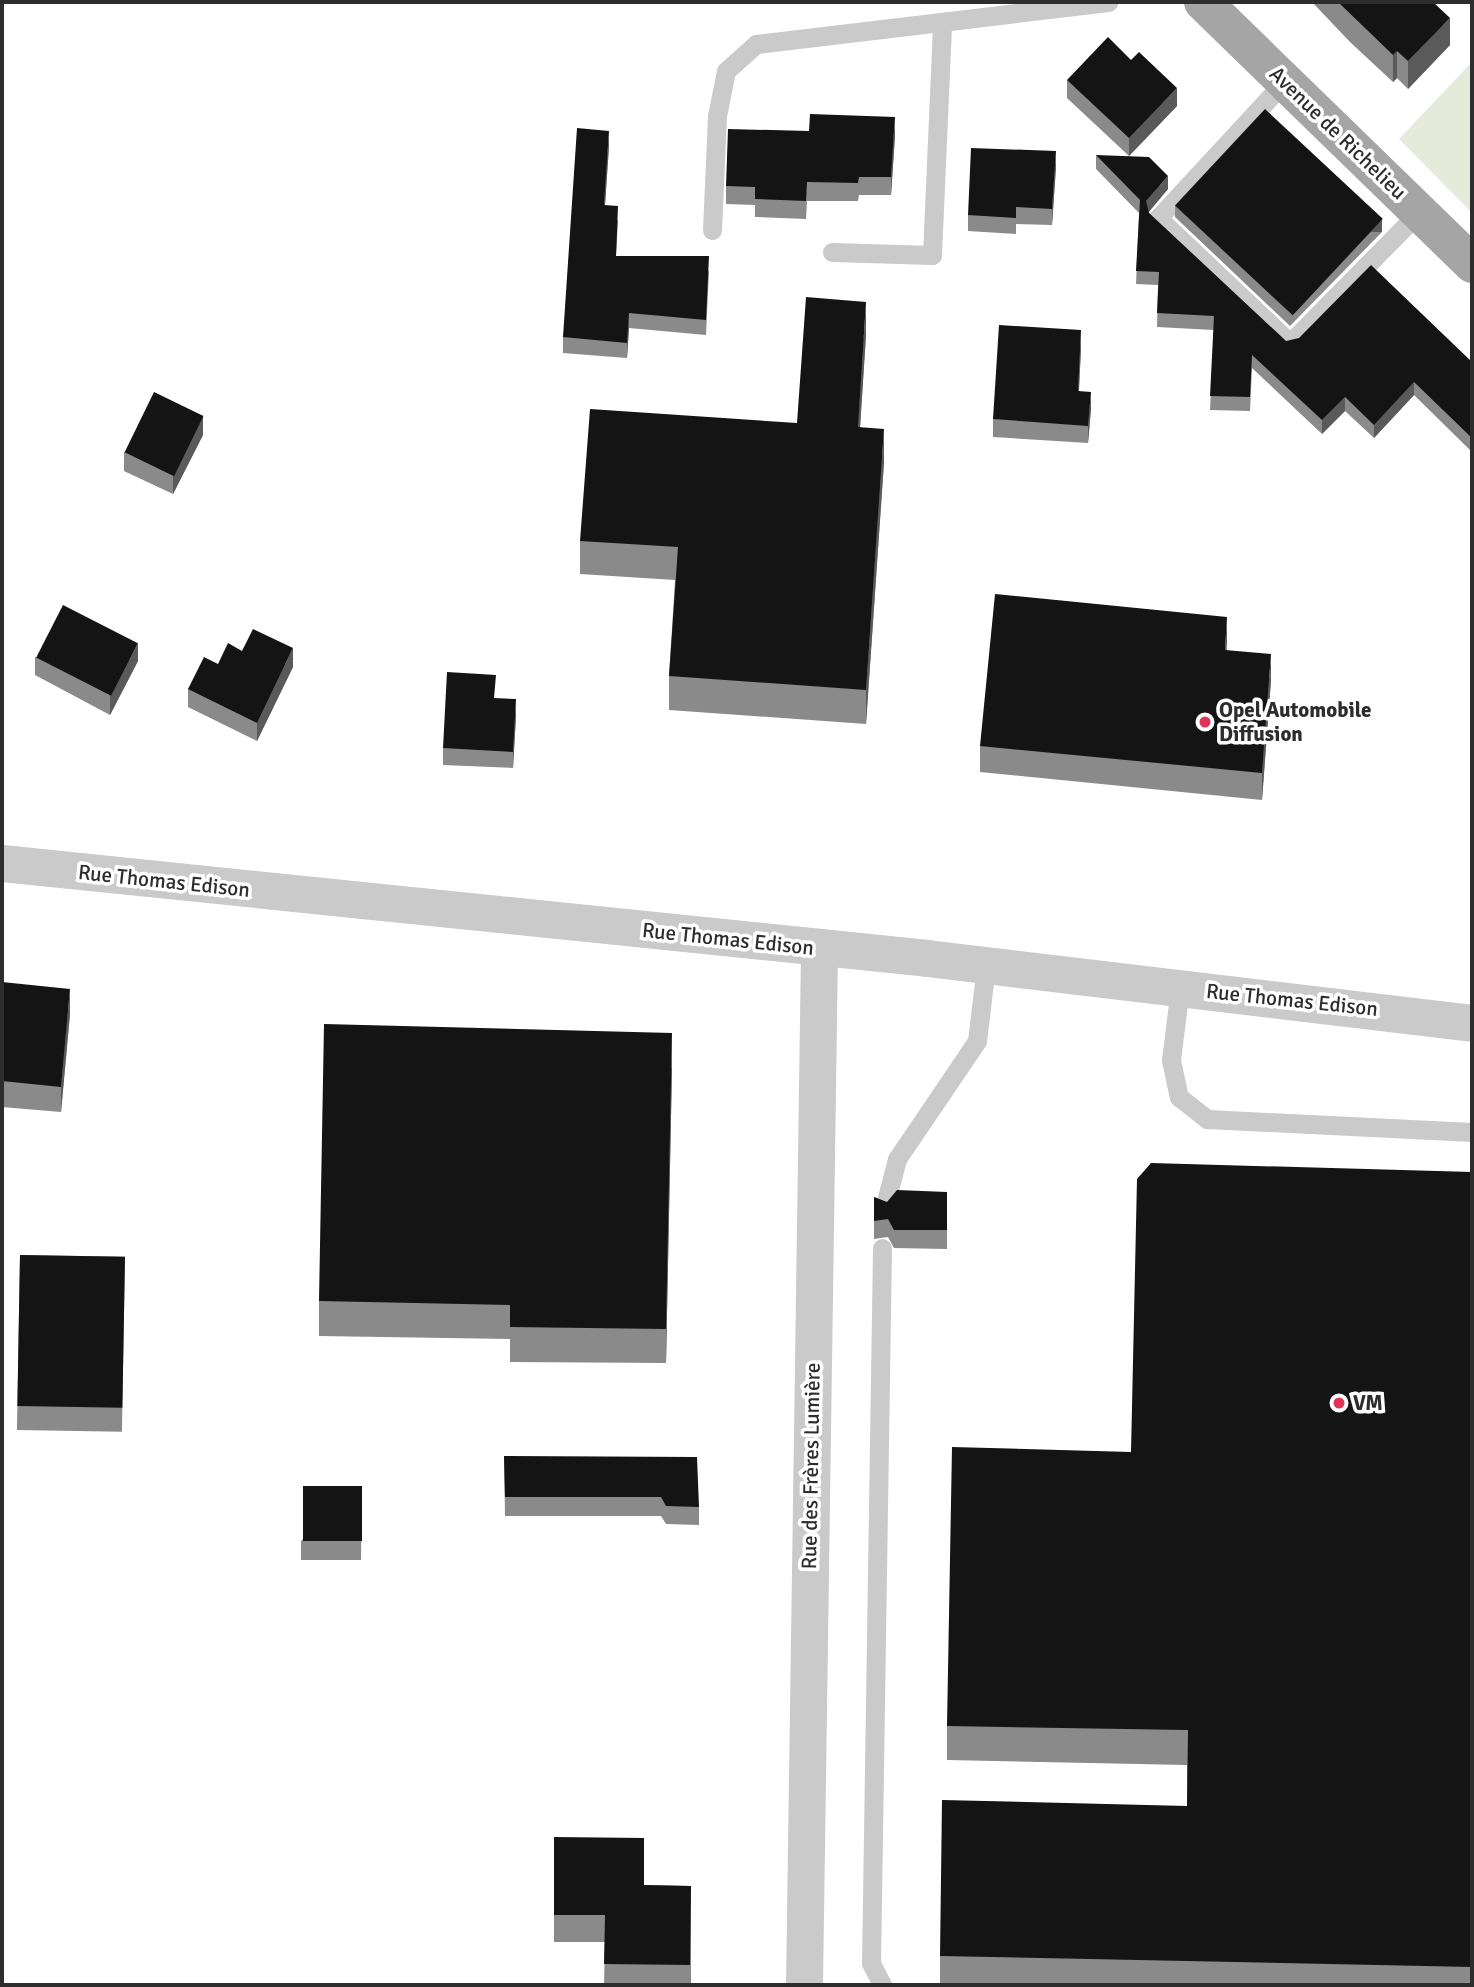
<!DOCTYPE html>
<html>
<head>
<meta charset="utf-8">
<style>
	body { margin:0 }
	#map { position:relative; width:1474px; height:1987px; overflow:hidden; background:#fff; font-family:Signika,sans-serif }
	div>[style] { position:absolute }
	.green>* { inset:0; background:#e5eada }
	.lane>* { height:19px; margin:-9.5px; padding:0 9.5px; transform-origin:9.5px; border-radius:9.5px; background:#cacaca }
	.street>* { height:37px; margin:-18.5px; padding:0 18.5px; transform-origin:18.5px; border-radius:18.5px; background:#cacaca }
	.primary>* { height:38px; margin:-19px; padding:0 19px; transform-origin:19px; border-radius:19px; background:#a5a5a5 }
	.wall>* { inset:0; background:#8a8a8a; transform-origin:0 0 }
	.shaded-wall>* { inset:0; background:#5a5a5a; transform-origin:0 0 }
	.building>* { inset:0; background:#141414; transform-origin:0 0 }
	.dots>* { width:19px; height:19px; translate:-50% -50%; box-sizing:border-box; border:4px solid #fff; border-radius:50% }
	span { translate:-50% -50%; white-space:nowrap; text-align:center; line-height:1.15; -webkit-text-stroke:7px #fff; paint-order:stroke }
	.street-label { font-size:21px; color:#2d2d2d }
	.poi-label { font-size:21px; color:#2d2d2d; font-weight:700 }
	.left { translate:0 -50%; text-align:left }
	.frame { position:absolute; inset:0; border:4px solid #2d2d2d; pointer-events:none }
</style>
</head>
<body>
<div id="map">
	<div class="green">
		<i style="clip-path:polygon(1472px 62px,1472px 213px,1399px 139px)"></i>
	</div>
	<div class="lane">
		<i style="left:1285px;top:81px;width:187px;rotate:132.8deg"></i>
		<i style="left:1158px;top:218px;width:182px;rotate:43.4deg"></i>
		<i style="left:1290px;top:343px;width:184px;rotate:-45.4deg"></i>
		<i style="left:712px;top:230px;width:114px;rotate:-87.5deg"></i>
		<i style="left:717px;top:116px;width:46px;rotate:-78.7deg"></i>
		<i style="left:726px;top:71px;width:40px;rotate:-42deg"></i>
		<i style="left:756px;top:44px;width:355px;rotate:-6.8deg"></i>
		<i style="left:832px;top:252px;width:100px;rotate:1.7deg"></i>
		<i style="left:932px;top:255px;width:232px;rotate:-87.5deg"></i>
		<i style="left:1180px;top:987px;width:74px;rotate:97deg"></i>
		<i style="left:1171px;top:1060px;width:38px;rotate:78deg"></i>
		<i style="left:1179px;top:1097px;width:36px;rotate:38deg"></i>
		<i style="left:1207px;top:1119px;width:265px;rotate:2.8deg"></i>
		<i style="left:884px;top:1209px;width:52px;rotate:-75.4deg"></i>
		<i style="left:897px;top:1159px;width:143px;rotate:-55.9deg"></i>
		<i style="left:977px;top:1041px;width:77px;rotate:-83.2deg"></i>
		<i style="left:882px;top:1248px;width:715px;rotate:90.88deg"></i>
		<i style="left:871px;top:1963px;width:25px;rotate:63deg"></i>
	</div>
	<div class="street">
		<i style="left:2px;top:863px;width:930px;rotate:5.86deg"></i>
		<i style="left:927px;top:958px;width:549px;rotate:6.8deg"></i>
		<i style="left:804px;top:1985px;width:1038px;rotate:-89.17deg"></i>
	</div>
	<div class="primary">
		<i style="left:1203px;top:2px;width:376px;rotate:44.2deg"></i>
	</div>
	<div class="wall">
		<i style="clip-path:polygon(1312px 2px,1433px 2px,1450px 45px,1408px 89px,1397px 78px,1393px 82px,1350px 42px)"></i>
		<i style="clip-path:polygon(1067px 80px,1177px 106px,1129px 156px,1067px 98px)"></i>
		<i style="clip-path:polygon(895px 136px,891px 195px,859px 195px,858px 201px,807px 201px,806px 219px,755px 217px,755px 205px,726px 204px,726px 186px)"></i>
		<i style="clip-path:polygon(609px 146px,605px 205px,618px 221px,616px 256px,709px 271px,706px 335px,629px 328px,627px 358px,563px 353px,563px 337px)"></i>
		<i style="clip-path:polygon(1096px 155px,1168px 189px,1149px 212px,1149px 213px,1286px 341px,1472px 362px,1472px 452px,1414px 395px,1374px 438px,1345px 411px,1322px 434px,1252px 368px,1250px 411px,1210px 410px,1214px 330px,1157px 327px,1158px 285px,1136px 284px,1139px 213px,1096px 169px)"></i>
		<i style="clip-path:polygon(1056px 167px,1052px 225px,1016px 224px,1016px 234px,968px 231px,968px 215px)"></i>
		<i style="clip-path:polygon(1175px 206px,1382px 232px,1290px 326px,1175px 217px)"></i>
		<i style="clip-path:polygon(866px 335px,860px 427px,884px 462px,866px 724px,669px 710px,669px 676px,675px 580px,580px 574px,580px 541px,797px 423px)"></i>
		<i style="clip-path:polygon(1081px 348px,1079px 391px,1091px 409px,1088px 443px,993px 437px,993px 419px)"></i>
		<i style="clip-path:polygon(203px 435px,173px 494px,124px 471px,124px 452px)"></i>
		<i style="clip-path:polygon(1227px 650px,1271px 680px,1262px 800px,980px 772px,980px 746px)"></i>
		<i style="clip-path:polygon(242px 651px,293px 667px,257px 741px,188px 707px,188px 689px,218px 664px)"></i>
		<i style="clip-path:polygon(35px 657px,138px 661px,110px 715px,35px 675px)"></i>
		<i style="clip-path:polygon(495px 698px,516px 716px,513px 768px,443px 765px,443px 748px)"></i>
		<i style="clip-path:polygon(2px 982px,70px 1014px,61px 1112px,2px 1107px)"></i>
		<i style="clip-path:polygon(672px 1068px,666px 1363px,510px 1362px,510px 1339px,319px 1336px,319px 1301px)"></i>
		<i style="clip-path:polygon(1472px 1172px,1472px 1985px,940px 1985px,940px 1956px,1187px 1806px,1187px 1765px,947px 1760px,947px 1726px,1131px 1452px)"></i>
		<i style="clip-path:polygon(947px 1192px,947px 1249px,894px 1248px,888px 1237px,874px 1239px,874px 1197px,887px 1202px)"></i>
		<i style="left:20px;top:1255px;width:105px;height:175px;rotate:1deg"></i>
		<i style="clip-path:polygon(504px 1456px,699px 1507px,699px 1525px,666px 1524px,661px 1516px,505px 1516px)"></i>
		<i style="clip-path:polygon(362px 1486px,361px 1560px,301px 1560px,301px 1541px)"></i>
		<i style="clip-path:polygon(554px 1837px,644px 1885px,691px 1886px,691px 1985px,604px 1985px,605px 1942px,554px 1942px)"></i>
	</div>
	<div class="shaded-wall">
		<i style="clip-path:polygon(1450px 18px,1450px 45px,1408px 89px,1408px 61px)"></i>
		<i style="clip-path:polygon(1397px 51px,1397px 78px,1393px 82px,1393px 55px)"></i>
		<i style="clip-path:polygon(1177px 88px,1177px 106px,1129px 156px,1129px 138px)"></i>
		<i style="clip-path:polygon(895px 117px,895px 136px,891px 195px,891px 177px)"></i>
		<i style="clip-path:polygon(609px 131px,609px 146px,604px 220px,604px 205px)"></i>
		<i style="clip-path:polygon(1056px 151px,1056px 167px,1052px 225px,1052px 209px)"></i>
		<i style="clip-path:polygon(1168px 176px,1168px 189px,1146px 215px,1146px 201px)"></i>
		<i style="left:1382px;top:220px;width:12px;height:132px;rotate:90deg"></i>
		<i style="clip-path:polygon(866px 302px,866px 335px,858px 460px,858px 427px)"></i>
		<i style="clip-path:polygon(629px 313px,629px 328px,627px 358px,627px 343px)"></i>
		<i style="clip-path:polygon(1081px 330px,1081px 348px,1078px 408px,1078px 391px)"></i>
		<i style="clip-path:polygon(1414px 382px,1414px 395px,1374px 438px,1374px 425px)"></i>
		<i style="clip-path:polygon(1091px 392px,1091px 409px,1088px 443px,1088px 426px)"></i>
		<i style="clip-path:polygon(1345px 397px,1345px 411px,1322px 434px,1322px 420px)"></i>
		<i style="clip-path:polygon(203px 416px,203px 435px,173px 494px,173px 475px)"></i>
		<i style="clip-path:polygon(884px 429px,884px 462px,866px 724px,866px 690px)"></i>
		<i style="clip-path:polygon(1227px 617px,1227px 643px,1225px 677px,1225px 650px)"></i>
		<i style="clip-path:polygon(138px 643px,138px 661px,110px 715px,110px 697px)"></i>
		<i style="clip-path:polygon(293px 648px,293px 667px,257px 741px,257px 723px)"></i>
		<i style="clip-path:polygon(1271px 654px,1271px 680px,1262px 800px,1262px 773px)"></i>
		<i style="clip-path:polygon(516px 699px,516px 716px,513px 768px,513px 752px)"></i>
		<i style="clip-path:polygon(70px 989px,70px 1014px,61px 1112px,61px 1087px)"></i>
		<i style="clip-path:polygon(672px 1033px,672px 1068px,666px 1363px,666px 1329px)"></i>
	</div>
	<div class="building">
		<i style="clip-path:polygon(1338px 2px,1433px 2px,1450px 18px,1408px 61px,1397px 51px,1393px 55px)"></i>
		<i style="clip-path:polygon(1108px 37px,1131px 60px,1139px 52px,1177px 88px,1129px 138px,1067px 80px)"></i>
		<i style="left:1265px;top:109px;width:161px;height:132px;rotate:43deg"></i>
		<i style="clip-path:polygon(810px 114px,895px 117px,891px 177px,859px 177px,858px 183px,807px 182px,806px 201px,755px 199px,755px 187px,726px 186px,728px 129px,809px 131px)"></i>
		<i style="clip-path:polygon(577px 128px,609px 131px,604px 205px,618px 206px,616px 256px,709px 256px,706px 320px,629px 313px,627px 343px,563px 337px)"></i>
		<i style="clip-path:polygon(971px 148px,1056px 151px,1052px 209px,1016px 207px,1016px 218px,968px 215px)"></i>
		<i style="clip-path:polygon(1096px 155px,1149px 157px,1168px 176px,1146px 201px,1149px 213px,1286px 341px,1299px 338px,1371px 265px,1472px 362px,1472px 438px,1414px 382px,1374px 425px,1345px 397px,1322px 420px,1252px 355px,1250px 397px,1210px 396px,1214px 316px,1157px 313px,1159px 272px,1136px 271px,1140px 200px)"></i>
		<i style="clip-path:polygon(806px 297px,866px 302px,858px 427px,884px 429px,866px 690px,669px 676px,678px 547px,580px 541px,590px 409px,797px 423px)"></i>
		<i style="clip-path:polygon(999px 325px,1081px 330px,1078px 391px,1091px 392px,1088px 426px,993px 419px)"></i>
		<i style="left:154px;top:392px;width:55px;height:67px;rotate:26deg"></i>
		<i style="clip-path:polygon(995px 594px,1227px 617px,1225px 650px,1271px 654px,1262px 773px,980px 746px)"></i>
		<i style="left:63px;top:605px;width:84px;height:59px;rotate:27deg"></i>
		<i style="clip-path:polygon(253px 629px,293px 648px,257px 723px,188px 689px,204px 657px,218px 664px,228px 643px,242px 651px)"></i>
		<i style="clip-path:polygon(447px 672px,496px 675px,494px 698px,516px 699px,513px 752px,443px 748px)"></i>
		<i style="clip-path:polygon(2px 982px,70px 989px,61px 1087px,2px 1081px)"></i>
		<i style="clip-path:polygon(324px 1024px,672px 1033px,666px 1329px,510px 1327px,510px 1305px,319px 1301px)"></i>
		<i style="clip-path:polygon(1151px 1163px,1472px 1172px,1472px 1967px,940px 1956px,942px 1800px,1187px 1806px,1188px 1730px,947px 1726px,952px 1447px,1131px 1452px,1137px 1179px)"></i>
		<i style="clip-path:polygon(897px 1190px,947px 1192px,947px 1230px,894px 1230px,888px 1219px,874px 1221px,874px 1197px,887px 1202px)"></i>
		<i style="left:20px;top:1255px;width:105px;height:151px;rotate:1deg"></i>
		<i style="clip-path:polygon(504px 1456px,697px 1457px,699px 1507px,666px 1506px,661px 1497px,505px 1497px)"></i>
		<i style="left:303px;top:1486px;width:59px;height:55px"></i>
		<i style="clip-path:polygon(554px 1837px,644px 1838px,644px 1885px,691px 1886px,690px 1965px,604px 1964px,605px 1915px,554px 1915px)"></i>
	</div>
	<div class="dots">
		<i style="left:1205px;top:722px;background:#df3359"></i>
		<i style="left:1339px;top:1403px;background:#df3359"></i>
	</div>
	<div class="street-label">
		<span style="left:1338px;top:133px;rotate:44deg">Avenue de Richelieu</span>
		<span style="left:164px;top:881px;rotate:6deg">Rue Thomas Edison</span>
		<span style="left:728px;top:939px;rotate:6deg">Rue Thomas Edison</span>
		<span style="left:1292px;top:1000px;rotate:6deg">Rue Thomas Edison</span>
		<span style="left:811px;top:1466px;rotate:-89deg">Rue des Frères Lumière</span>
	</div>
	<div class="poi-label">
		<span class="left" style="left:1219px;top:722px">Opel Automobile<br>Diffusion</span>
		<span class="left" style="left:1353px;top:1403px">VM</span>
	</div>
	<div class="frame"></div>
</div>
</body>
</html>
